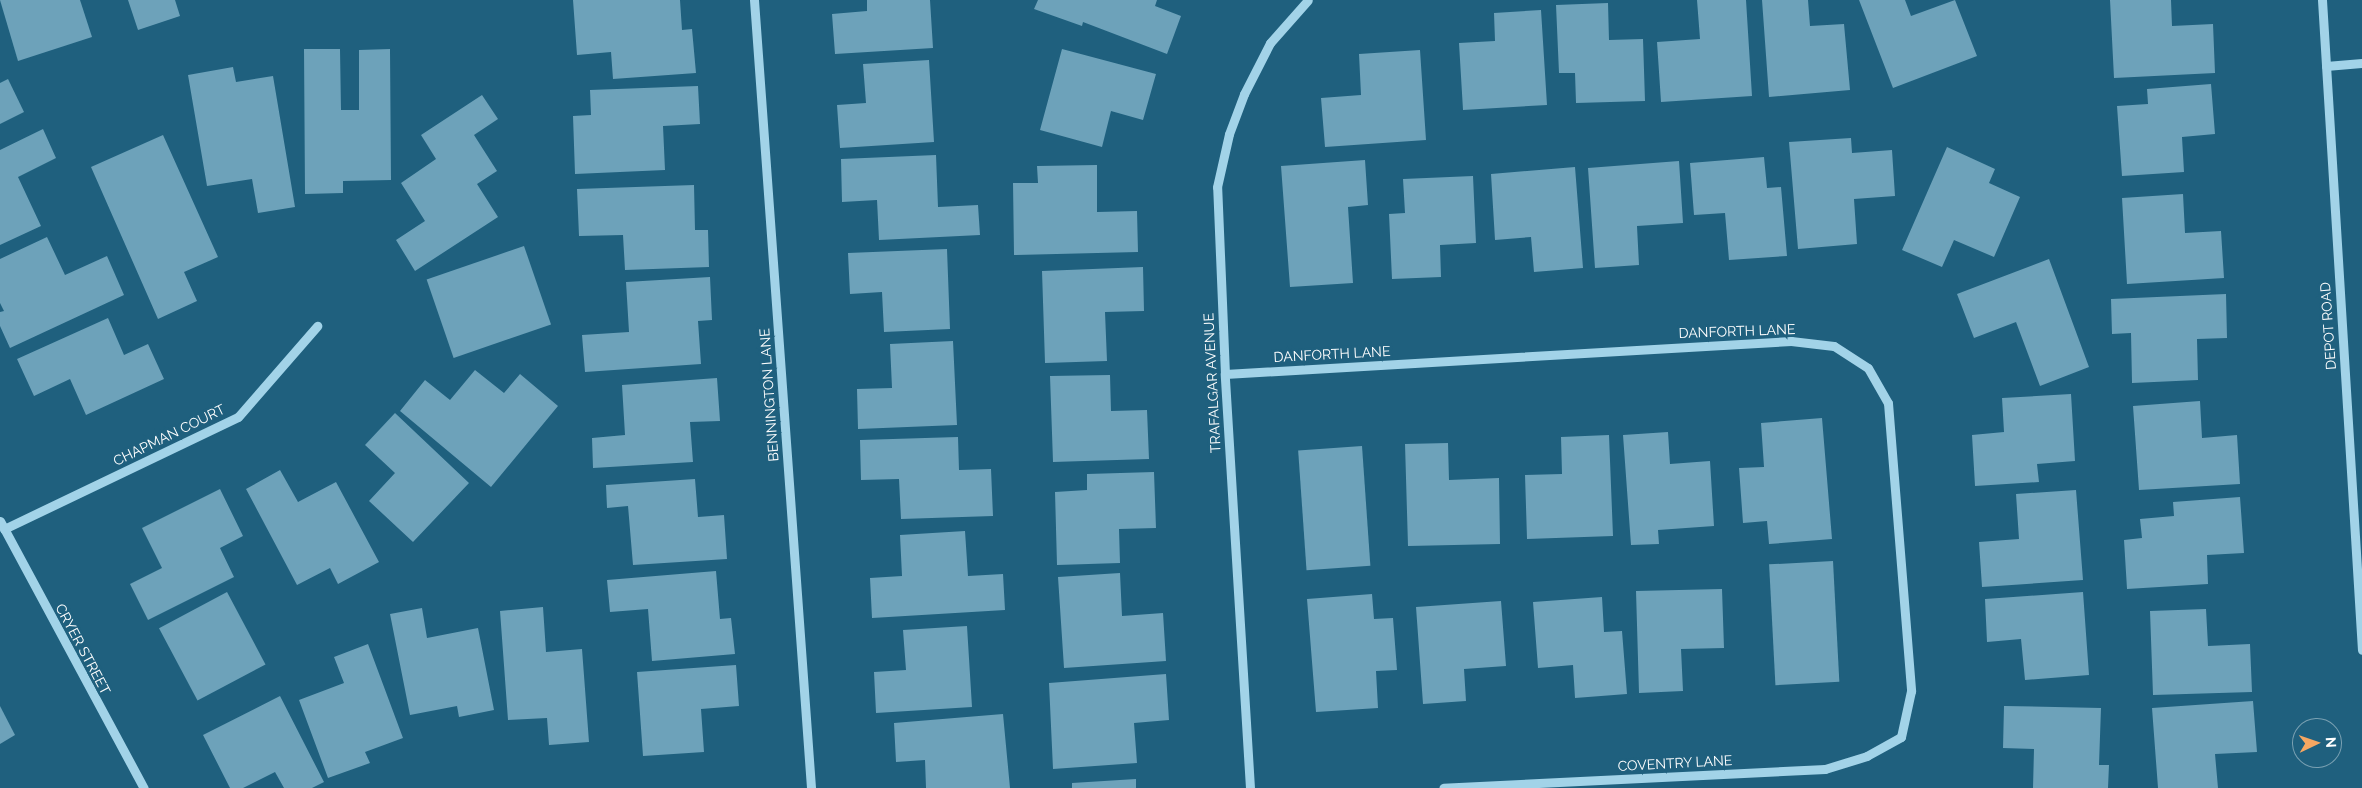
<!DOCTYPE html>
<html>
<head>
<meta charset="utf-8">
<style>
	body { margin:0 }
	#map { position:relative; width:2362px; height:788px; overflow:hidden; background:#1f607e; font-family:Raleway,sans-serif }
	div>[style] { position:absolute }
	.building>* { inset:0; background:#6da2ba; transform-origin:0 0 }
	.minor>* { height:9px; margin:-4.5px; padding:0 4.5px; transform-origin:4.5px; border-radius:4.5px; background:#a2d3e8 }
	span { translate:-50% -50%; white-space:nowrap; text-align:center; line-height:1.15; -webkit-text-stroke:5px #1f607e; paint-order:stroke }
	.street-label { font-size:14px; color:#fff }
	.north { position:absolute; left:2292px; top:718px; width:50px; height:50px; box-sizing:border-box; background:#1f607e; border:1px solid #79a0b2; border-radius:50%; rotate:87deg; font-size:14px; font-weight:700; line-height:20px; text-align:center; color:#fff }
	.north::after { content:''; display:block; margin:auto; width:18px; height:22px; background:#f6a762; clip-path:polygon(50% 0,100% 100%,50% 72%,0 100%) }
</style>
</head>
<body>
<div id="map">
	<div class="building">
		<i style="clip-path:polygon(0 0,80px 0,92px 37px,18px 61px)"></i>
		<i style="clip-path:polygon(128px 0,175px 0,180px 16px,138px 30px)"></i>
		<i style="clip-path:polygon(573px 0,680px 0,682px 30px,692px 29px,696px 73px,613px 79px,611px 52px,577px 55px)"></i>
		<i style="clip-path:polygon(867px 0,930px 0,933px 48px,835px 54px,832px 14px,867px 11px)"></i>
		<i style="clip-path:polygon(1038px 0,1157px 0,1155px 6px,1181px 16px,1167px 54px,1083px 22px,1082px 26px,1034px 9px)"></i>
		<i style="clip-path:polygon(1697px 0,1746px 0,1752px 96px,1661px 102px,1657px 42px,1700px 39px)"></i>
		<i style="clip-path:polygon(1762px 0,1808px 0,1810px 26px,1844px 24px,1850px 90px,1769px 97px)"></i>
		<i style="clip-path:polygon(1859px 0,1905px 0,1911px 16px,1955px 0,1977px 56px,1893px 88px)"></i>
		<i style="clip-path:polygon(2110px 0,2171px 0,2172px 26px,2213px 24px,2215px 73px,2114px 78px)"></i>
		<i style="clip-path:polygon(1608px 3px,1609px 40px,1643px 39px,1645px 101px,1576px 103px,1575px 73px,1559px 73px,1556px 5px)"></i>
		<i style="clip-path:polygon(1541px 10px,1547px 105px,1463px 110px,1459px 43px,1495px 41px,1494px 13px)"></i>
		<i style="clip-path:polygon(304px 49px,340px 49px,341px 110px,359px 110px,359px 50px,390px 49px,391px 180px,343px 181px,343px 193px,305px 194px)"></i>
		<i style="clip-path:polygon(1062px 49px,1156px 74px,1143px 120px,1111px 111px,1102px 147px,1040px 130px)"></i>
		<i style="clip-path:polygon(1420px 50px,1426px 140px,1325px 147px,1321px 98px,1361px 95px,1359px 54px)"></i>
		<i style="clip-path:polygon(929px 60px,934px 142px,840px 148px,837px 105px,866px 103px,863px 64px)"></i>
		<i style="clip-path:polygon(233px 67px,236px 82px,273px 76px,295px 207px,258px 213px,252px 179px,207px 186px,188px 75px)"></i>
		<i style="clip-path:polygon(8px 79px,24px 112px,0 124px,0 83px)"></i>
		<i style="clip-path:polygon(2211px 84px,2215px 134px,2182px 137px,2184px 172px,2122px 176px,2117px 106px,2148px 104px,2147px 89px)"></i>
		<i style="clip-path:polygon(698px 86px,700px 124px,663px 126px,665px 170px,575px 174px,573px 116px,591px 115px,590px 90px)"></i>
		<i style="clip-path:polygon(482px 95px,498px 119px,474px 135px,497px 171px,477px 184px,498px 217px,415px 271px,396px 240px,425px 221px,401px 183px,436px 159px,421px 135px)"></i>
		<i style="clip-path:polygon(43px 129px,56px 158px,18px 177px,41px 226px,0 245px,0 150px)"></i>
		<i style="clip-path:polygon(163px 135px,218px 257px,184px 272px,197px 301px,158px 319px,91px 167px)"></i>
		<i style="clip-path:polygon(1851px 138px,1852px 153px,1892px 150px,1895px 196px,1854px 199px,1857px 244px,1798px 249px,1789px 142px)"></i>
		<i style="clip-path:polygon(1947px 147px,1995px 169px,1989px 183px,2020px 197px,1994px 257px,1954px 240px,1942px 267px,1902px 250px)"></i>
		<i style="clip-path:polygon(936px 155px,938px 207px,978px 205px,980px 235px,879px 240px,877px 200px,842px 202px,841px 159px)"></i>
		<i style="clip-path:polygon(1764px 157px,1767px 188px,1781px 187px,1787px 256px,1729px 260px,1725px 213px,1694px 215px,1690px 163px)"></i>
		<i style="clip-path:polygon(1365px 160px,1368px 205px,1348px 207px,1353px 283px,1290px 287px,1281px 166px)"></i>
		<i style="clip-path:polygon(1679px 161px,1683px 223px,1637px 226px,1639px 265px,1595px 268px,1588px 168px)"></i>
		<i style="clip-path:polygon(1097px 165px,1097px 212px,1137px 211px,1138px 252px,1014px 255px,1013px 183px,1038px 183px,1037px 166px)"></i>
		<i style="clip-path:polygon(1575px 167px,1583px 268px,1534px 272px,1531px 237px,1495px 240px,1491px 174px)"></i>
		<i style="clip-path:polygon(1473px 176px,1476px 243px,1440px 245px,1441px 277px,1392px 279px,1389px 214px,1405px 213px,1403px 179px)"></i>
		<i style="clip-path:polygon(694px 185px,695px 230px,708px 230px,709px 267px,625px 270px,623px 235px,579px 236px,577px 189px)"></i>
		<i style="clip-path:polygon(2183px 194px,2185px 233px,2221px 231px,2224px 278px,2127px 284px,2122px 198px)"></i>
		<i style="clip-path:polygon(47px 237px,65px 275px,107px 256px,124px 295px,10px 348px,0 326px,0 312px,4px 311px,0 303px,0 259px)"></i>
		<i style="left:524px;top:246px;width:83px;height:103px;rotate:71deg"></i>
		<i style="clip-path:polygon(947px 249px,950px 329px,884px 332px,882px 292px,850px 294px,848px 253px)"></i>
		<i style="clip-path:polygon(2049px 259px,2089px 367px,2040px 386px,2016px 322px,1974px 338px,1957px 294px)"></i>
		<i style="clip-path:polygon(1143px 267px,1144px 311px,1105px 312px,1107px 361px,1045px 363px,1042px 271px)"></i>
		<i style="clip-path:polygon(710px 277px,712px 320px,698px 321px,701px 364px,585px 372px,582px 335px,629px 332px,626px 282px)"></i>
		<i style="clip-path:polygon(2226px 294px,2227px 338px,2197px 339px,2198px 380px,2132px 383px,2131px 333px,2112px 334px,2111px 299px)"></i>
		<i style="clip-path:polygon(108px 318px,124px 355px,148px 344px,164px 379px,86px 415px,70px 379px,34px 396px,17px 359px)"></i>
		<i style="clip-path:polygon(953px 341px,957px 425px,858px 429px,857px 389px,892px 388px,890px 344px)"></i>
		<i style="clip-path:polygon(475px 370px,504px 393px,520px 374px,558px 406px,491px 487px,400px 411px,425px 380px,450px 400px)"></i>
		<i style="clip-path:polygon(1110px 375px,1111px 411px,1147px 410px,1149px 459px,1053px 462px,1050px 376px)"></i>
		<i style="clip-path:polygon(717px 378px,720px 421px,690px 422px,693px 462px,593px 468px,592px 438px,625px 435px,622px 385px)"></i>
		<i style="clip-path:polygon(2071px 394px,2075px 461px,2037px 464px,2039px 482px,1975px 486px,1972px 435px,2004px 432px,2002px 398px)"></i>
		<i style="clip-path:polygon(2200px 401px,2202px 438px,2237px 435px,2240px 484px,2139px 490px,2133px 406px)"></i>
		<i style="clip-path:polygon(395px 413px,469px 483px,413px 542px,369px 501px,395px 473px,365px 445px)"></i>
		<i style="clip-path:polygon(1822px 418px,1832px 539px,1769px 544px,1767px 521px,1743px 523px,1739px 468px,1764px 467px,1761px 423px)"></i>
		<i style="clip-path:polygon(1668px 432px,1670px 464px,1710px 461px,1714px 526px,1658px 530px,1659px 544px,1631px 545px,1623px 435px)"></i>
		<i style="clip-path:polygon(1609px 435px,1613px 536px,1527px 539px,1525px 475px,1562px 474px,1561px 437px)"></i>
		<i style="clip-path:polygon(958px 437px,959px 470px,991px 469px,993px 516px,901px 519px,899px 479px,861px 480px,860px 440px)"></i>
		<i style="clip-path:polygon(1448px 443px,1449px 480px,1499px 478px,1500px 544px,1408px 546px,1405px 444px)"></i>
		<i style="left:1362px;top:446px;width:120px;height:64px;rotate:86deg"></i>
		<i style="clip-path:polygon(280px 470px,298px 502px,336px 482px,379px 562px,338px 584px,330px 568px,297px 585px,246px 489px)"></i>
		<i style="clip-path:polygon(1154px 472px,1156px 528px,1119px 529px,1120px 563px,1057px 565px,1055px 492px,1087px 490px,1087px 474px)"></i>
		<i style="clip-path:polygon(695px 479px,698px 517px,724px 515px,727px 559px,633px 565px,628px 506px,607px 508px,606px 485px)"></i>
		<i style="clip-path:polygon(220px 489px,243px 536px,220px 548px,234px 577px,148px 620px,130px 584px,162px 568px,142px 528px)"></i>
		<i style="clip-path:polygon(2076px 490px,2083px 580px,1982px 587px,1979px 542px,2019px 539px,2016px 494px)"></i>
		<i style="clip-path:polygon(2240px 497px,2244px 553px,2207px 555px,2208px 584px,2127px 589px,2124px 540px,2142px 538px,2140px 519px,2174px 516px,2173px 502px)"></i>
		<i style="clip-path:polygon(965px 531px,968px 576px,1003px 574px,1005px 610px,872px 618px,870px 578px,902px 576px,900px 535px)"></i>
		<i style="left:1833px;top:561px;width:121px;height:64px;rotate:87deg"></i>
		<i style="clip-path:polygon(716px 571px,720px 619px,731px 618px,735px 654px,652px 661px,648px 609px,610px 612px,607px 580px)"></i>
		<i style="clip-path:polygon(1120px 573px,1122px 616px,1163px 613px,1166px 661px,1064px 668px,1058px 577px)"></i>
		<i style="clip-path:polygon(1722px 589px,1724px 648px,1681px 649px,1683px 691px,1639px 693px,1636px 591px)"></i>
		<i style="left:227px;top:592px;width:82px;height:77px;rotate:62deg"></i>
		<i style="clip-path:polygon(2083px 592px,2089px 675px,2025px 680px,2021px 639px,1987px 642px,1985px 599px)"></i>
		<i style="clip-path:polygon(1372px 594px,1374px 619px,1393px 618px,1397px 670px,1376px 671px,1378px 708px,1316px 712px,1307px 599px)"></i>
		<i style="clip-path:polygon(1602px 597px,1604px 632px,1622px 631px,1627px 694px,1575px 698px,1573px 665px,1538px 668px,1533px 602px)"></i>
		<i style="clip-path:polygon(1501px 601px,1506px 666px,1464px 669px,1466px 701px,1423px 704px,1416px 607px)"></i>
		<i style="clip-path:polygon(543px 607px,546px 652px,582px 649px,589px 742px,549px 745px,547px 718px,508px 720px,500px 611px)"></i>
		<i style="clip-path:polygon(422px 608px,427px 638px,478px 628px,494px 710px,459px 717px,457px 706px,410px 715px,390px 614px)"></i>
		<i style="clip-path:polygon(2206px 609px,2208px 646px,2250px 644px,2252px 692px,2153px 695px,2150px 611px)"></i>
		<i style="clip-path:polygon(967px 626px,972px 707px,876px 713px,874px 672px,906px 670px,903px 630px)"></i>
		<i style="clip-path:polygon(368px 644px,403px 738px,365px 752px,370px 763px,328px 778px,299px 700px,344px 683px,334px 657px)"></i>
		<i style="clip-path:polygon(736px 665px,739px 706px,701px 709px,704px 752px,643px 756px,637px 672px)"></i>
		<i style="clip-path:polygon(1166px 674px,1169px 720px,1134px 723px,1137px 763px,1053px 769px,1049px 683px)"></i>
		<i style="clip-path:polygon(280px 696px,324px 782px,312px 788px,284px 788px,275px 772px,243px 788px,230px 788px,203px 735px)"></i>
		<i style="clip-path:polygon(2253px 701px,2257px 752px,2215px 754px,2218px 788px,2158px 788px,2152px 708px)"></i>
		<i style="clip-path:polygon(0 706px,15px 735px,0 744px)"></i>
		<i style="clip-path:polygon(2004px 706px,2101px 708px,2099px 765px,2109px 765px,2108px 788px,2033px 788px,2034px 749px,2003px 748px)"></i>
		<i style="clip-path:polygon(1003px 714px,1010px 788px,926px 788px,925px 760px,896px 762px,894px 723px)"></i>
		<i style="clip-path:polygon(1136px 779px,1136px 788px,1072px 788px,1072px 783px)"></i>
	</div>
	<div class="minor">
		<i style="left:754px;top:0;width:790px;rotate:85.86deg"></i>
		<i style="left:2322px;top:0;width:651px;rotate:86.48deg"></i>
		<i style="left:2326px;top:66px;width:36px;rotate:-5deg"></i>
		<i style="left:1225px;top:374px;width:567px;rotate:-3.34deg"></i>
		<i style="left:1791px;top:341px;width:43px;rotate:6.6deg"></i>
		<i style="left:1834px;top:346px;width:40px;rotate:32.9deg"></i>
		<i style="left:1868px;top:368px;width:40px;rotate:60.3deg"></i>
		<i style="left:1888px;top:403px;width:289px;rotate:85.4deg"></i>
		<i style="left:1911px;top:691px;width:47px;rotate:102.3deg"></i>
		<i style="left:1901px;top:737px;width:39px;rotate:151deg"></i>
		<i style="left:1867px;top:756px;width:44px;rotate:162.8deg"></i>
		<i style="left:1825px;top:769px;width:382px;rotate:177.2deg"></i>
		<i style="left:0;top:521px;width:303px;rotate:61.7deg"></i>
		<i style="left:4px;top:529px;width:259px;rotate:-25.6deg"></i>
		<i style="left:238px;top:417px;width:121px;rotate:-49deg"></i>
		<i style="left:1250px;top:788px;width:415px;rotate:-93.5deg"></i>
		<i style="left:1225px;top:374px;width:187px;rotate:-92.4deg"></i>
		<i style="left:1217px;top:187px;width:54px;rotate:-77.2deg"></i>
		<i style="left:1229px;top:134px;width:43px;rotate:-69.4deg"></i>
		<i style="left:1244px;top:94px;width:57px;rotate:-63deg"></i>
		<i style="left:1270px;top:43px;width:57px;rotate:-48.5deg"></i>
	</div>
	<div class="street-label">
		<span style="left:2328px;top:326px;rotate:-94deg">DEPOT ROAD</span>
		<span style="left:1737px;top:331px;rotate:-2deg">DANFORTH LANE</span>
		<span style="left:1332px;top:354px;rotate:-3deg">DANFORTH LANE</span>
		<span style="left:1212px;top:383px;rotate:-93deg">TRAFALGAR AVENUE</span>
		<span style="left:769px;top:395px;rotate:-94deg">BENNINGTON LANE</span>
		<span style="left:169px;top:435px;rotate:-26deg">CHAPMAN COURT</span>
		<span style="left:83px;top:649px;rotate:62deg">CRYER STREET</span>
		<span style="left:1675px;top:763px;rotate:-3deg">COVENTRY LANE</span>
	</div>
	<div class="north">N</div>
</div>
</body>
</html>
